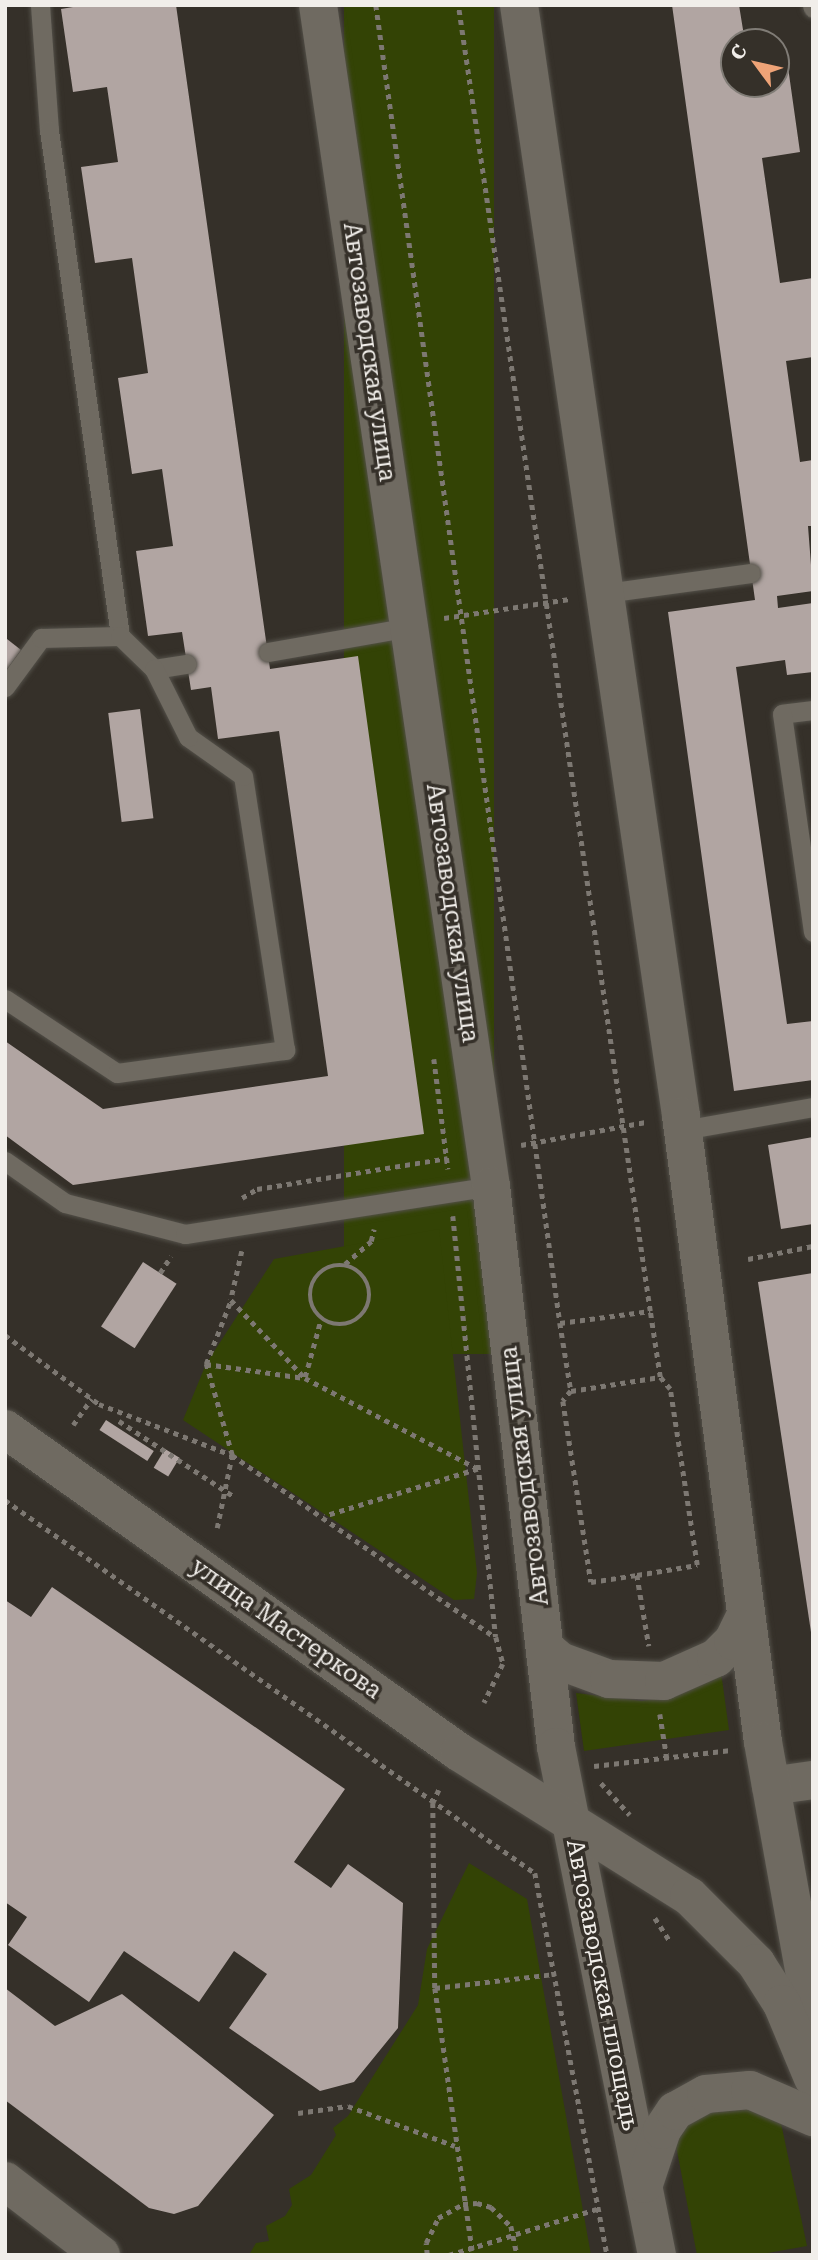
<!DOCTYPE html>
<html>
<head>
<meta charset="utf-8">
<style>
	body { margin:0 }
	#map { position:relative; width:818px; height:2260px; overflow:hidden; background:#353029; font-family:"Roboto Serif",serif }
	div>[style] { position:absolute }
	.green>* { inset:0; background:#334305; transform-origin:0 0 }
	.building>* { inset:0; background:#b1a5a2; transform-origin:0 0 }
	.path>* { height:4.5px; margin-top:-2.25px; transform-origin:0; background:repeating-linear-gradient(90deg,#7d7872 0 5px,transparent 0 10px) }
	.path>.ring { margin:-2.25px; padding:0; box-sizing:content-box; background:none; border:4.5px solid #7d7872; border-radius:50% }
	.roads { filter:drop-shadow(0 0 2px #535049) drop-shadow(0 0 2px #535049) }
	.lane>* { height:19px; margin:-9.5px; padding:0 9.5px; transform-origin:9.5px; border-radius:9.5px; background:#6f6a61 }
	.street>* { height:38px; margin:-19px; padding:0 19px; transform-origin:19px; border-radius:19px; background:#6f6a61 }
	.secondary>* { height:38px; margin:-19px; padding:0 19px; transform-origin:19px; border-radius:19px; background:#6f6a61 }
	span { translate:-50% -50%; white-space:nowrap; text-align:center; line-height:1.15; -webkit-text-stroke:7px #353029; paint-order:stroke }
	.street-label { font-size:24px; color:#f1eeea }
	.frame { position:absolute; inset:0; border:7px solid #f1eeea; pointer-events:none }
	.north { position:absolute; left:720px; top:28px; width:70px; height:70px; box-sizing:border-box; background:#353029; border:2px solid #807c76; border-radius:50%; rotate:303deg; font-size:19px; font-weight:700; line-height:28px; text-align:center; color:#f1eeea }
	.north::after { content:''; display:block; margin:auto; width:24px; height:32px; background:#efa377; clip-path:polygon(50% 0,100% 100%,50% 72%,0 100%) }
</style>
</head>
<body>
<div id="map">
	<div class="green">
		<i style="left:344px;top:5px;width:150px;height:1349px"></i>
		<i style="clip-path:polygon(439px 1229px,477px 1573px,474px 1599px,454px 1600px,183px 1420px,206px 1364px,274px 1259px)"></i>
		<i style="clip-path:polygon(721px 1672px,729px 1730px,584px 1751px,576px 1693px,642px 1701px,667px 1697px)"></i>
		<i style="clip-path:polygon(469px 1863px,527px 1899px,591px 2255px,249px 2255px,256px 2243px,269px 2241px,266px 2226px,285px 2216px,292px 2205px,289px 2189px,311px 2175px,336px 2135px,333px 2128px,348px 2116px,418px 2005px,427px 1949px)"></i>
		<i style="clip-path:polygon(694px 2109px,778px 2109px,807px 2246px,757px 2255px,697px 2255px,673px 2130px)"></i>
	</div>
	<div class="building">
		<i style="clip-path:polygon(85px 5px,176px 5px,270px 669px,358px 656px,424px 1134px,73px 1185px,5px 1135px,5px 1041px,103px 1109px,328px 1076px,279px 731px,218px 739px,211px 687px,191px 690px,182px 632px,148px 636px,136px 551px,173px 546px,162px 469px,132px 474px,118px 378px,148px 373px,132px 258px,95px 263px,81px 167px,118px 162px,107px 87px,73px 92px,61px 9px)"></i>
		<i style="clip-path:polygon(672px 5px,739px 5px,745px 42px,734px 42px,734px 84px,776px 84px,776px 68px,788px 67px,800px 152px,762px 158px,780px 283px,813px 278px,813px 357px,786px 361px,800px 462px,813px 460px,813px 526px,808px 526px,813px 591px,777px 596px,778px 608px,813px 603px,813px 672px,787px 675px,785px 660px,736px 667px,787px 1024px,813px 1021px,813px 1080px,734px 1091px,668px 612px,755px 600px)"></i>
		<i style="clip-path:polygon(7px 639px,21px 650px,5px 672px,5px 642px)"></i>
		<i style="left:140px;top:709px;width:110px;height:32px;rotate:83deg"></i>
		<i style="clip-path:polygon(813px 1137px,813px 1224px,781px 1229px,768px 1145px)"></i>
		<i style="left:143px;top:1262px;width:40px;height:77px;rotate:33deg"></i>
		<i style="clip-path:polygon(813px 1273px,813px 1632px,811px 1632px,758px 1282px)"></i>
		<i style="left:106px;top:1420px;width:57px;height:12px;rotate:33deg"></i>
		<i style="left:165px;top:1449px;width:17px;height:22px;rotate:31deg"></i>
		<i style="clip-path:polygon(52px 1587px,345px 1789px,294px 1862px,331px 1888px,348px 1864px,403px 1903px,398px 2028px,354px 2082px,320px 2091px,229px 2028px,267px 1974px,234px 1951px,199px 2002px,124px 1951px,89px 2002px,8px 1945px,27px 1917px,5px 1902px,5px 1600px,31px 1617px)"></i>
		<i style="clip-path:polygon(5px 1988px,55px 2026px,122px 1994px,274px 2115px,198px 2206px,174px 2214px,149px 2208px,5px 2100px)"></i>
	</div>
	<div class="path">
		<i style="left:376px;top:5px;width:1331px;rotate:82.05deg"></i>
		<i style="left:560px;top:1323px;width:91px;rotate:-7.6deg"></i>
		<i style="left:650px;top:1311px;width:1320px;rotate:-98.36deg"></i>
		<i style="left:444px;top:618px;width:127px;rotate:-8.6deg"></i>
		<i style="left:434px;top:1059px;width:111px;rotate:82.7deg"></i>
		<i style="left:521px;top:1145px;width:127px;rotate:-10.4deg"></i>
		<i style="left:242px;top:1198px;width:17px;rotate:-31deg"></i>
		<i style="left:257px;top:1189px;width:193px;rotate:-9.2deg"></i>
		<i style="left:453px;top:1216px;width:423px;rotate:84.2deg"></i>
		<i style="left:496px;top:1637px;width:28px;rotate:75deg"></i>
		<i style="left:503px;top:1664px;width:43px;rotate:116deg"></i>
		<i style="left:242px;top:1251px;width:50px;rotate:102.7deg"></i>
		<i style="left:231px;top:1300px;width:108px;rotate:46.5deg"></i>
		<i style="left:305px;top:1378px;width:195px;rotate:27.7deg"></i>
		<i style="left:478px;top:1469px;width:160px;rotate:162.9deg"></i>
		<i style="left:748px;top:1259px;width:66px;rotate:-11.3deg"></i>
		<i style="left:345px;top:1264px;width:35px;rotate:-41deg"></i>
		<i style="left:371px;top:1241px;width:12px;rotate:-76deg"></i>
		<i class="ring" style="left:310px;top:1265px;width:55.5px;height:55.5px"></i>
		<i style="left:160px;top:1273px;width:20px;rotate:-57deg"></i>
		<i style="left:560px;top:1323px;width:69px;rotate:80.8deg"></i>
		<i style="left:571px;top:1391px;width:90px;rotate:-8.9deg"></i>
		<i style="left:660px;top:1377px;width:67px;rotate:-98.6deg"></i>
		<i style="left:5px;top:1335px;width:117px;rotate:36.3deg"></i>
		<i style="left:99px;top:1404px;width:142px;rotate:21deg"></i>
		<i style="left:232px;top:1455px;width:320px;rotate:34.7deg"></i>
		<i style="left:206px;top:1364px;width:69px;rotate:-68.7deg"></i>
		<i style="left:305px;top:1377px;width:60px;rotate:-74.6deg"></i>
		<i style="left:571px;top:1391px;width:13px;rotate:129deg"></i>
		<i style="left:563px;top:1401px;width:183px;rotate:81.2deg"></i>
		<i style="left:591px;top:1582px;width:47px;rotate:-8.7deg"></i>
		<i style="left:637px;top:1575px;width:61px;rotate:-9.5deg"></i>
		<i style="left:697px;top:1565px;width:178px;rotate:-98.7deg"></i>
		<i style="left:670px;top:1389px;width:16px;rotate:-130deg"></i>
		<i style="left:119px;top:1421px;width:136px;rotate:33.3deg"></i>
		<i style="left:73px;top:1425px;width:32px;rotate:-55deg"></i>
		<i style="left:5px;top:1500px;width:648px;rotate:35.14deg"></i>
		<i style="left:535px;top:1873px;width:389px;rotate:79.3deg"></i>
		<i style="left:217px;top:1528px;width:75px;rotate:-78.4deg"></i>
		<i style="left:232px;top:1455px;width:95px;rotate:-105.9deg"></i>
		<i style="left:206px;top:1364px;width:99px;rotate:8.1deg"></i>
		<i style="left:637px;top:1575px;width:72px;rotate:80.4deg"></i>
		<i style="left:660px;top:1714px;width:45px;rotate:81deg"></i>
		<i style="left:594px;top:1766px;width:138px;rotate:-6.7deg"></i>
		<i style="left:601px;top:1783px;width:43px;rotate:47.8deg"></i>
		<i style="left:439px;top:1790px;width:14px;rotate:115deg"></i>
		<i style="left:433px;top:1803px;width:185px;rotate:89.4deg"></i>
		<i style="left:435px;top:1988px;width:270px;rotate:81.9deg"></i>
		<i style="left:655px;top:1918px;width:27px;rotate:57deg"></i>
		<i style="left:435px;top:1988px;width:121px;rotate:-6.7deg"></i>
		<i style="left:298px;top:2113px;width:50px;rotate:-8deg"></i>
		<i style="left:348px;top:2106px;width:114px;rotate:20.5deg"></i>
		<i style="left:427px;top:2255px;width:12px;rotate:-95deg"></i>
		<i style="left:426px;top:2243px;width:28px;rotate:-64deg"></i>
		<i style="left:438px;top:2218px;width:29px;rotate:-29deg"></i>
		<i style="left:463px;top:2204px;width:14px;rotate:-4deg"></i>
		<i style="left:477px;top:2203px;width:15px;rotate:16deg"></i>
		<i style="left:491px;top:2207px;width:28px;rotate:44deg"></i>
		<i style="left:511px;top:2226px;width:30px;rotate:78deg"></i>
		<i style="left:449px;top:2255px;width:155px;rotate:-17.3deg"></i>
	</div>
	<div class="roads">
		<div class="lane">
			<i style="left:40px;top:5px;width:125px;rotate:85.9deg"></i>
			<i style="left:49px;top:130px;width:511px;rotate:82.01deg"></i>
			<i style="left:812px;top:5px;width:3px;rotate:72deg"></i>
			<i style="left:605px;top:593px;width:147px;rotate:-7.8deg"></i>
			<i style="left:268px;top:652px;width:144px;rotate:-10deg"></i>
			<i style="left:5px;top:687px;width:61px;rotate:-53.7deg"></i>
			<i style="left:41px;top:638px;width:79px;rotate:-1.5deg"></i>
			<i style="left:120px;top:636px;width:47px;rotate:44.1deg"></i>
			<i style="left:154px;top:669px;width:33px;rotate:-9deg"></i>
			<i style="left:813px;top:710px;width:31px;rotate:173deg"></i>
			<i style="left:782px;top:714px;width:220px;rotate:81.9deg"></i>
			<i style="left:5px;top:999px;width:134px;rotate:33.5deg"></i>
			<i style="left:117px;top:1073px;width:170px;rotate:-7.8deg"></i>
			<i style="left:285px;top:1050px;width:277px;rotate:-98.7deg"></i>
			<i style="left:243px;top:776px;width:67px;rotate:-144.7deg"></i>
			<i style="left:188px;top:737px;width:76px;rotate:-116.6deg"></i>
			<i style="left:683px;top:1130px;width:132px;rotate:-10deg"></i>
			<i style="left:5px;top:1161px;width:73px;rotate:35deg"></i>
			<i style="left:65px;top:1203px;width:124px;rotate:14.5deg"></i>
			<i style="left:185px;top:1234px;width:310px;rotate:-8.9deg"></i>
		</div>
		<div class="street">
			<i style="left:545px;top:1648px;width:20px;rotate:41deg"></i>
			<i style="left:560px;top:1661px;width:52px;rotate:20.2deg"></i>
			<i style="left:609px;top:1679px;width:55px;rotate:2.1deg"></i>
			<i style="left:664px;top:1681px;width:57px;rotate:-23.9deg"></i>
			<i style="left:716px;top:1658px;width:24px;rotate:-45deg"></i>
			<i style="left:733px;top:1641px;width:30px;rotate:-64deg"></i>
			<i style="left:771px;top:1786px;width:42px;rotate:-8.1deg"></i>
		</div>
		<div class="secondary">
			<i style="left:318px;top:5px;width:1194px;rotate:81.67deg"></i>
			<i style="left:491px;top:1186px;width:565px;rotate:83.39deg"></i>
			<i style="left:556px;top:1747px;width:518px;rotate:78.76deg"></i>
			<i style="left:519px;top:5px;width:1123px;rotate:81.7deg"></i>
			<i style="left:681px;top:1116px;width:631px;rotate:82.54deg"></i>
			<i style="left:763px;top:1742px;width:281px;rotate:79.8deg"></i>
			<i style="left:5px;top:1429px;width:557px;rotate:35.43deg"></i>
			<i style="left:459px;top:1752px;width:271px;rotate:32.1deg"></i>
			<i style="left:689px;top:1896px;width:95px;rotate:45deg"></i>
			<i style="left:756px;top:1963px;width:49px;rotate:57.6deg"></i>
			<i style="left:782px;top:2004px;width:80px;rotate:67.3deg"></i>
			<i style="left:5px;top:2181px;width:121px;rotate:37.6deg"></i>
			<i style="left:644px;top:2184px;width:57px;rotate:-71.6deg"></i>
			<i style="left:662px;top:2130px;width:23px;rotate:-56deg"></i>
			<i style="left:675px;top:2111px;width:35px;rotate:-29deg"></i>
			<i style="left:706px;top:2094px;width:44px;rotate:-5.2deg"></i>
			<i style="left:750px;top:2090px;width:69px;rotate:23.2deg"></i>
		</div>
	</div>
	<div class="street-label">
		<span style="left:369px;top:352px;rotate:82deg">Автозаводская улица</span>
		<span style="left:452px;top:913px;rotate:82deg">Автозаводская улица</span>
		<span style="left:525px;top:1476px;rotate:-97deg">Автозаводская улица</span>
		<span style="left:286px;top:1629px;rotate:35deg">улица Мастеркова</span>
		<span style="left:602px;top:1985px;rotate:79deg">Автозаводская площадь</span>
	</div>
	<div class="frame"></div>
	<div class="north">С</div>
</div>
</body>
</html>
